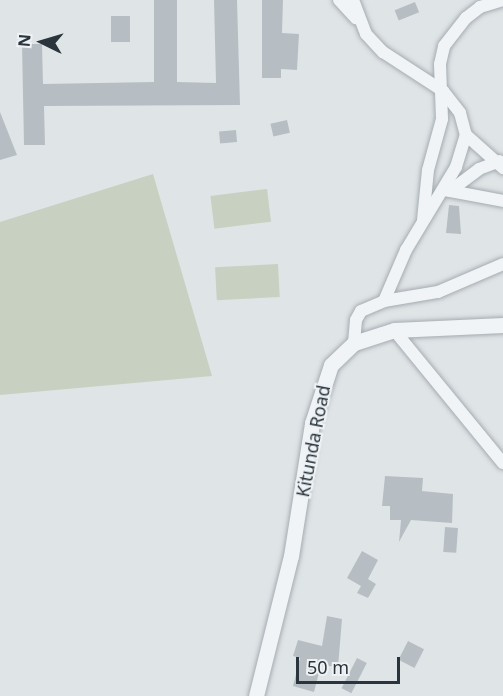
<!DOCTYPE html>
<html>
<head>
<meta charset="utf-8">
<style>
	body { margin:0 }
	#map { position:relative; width:503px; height:696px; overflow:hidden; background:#dfe4e7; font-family:"Noto Sans",sans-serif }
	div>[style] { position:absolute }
	.green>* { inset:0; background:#c8d0c1; transform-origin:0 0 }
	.building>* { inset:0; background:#b7bec3; transform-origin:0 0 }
	.roads { filter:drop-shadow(0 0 2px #a5acb1) drop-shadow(0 0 2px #a5acb1) }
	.minor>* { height:12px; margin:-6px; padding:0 6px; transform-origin:6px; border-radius:6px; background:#f1f4f6 }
	.tertiary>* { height:15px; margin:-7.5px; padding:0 7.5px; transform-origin:7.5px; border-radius:7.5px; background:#f1f4f6 }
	span { translate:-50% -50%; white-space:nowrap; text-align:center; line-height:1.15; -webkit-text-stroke:4.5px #eef2f5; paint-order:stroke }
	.street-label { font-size:18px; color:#29343d }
	.north { position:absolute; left:12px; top:12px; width:60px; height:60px; -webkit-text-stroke:4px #eef2f5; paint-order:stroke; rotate:275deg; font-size:16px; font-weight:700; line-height:24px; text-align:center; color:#29343d }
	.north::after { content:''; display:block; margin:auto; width:21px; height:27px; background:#29343d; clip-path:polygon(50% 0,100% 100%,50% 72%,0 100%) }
	.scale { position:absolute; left:296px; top:657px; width:104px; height:27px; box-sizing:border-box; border:3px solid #29343d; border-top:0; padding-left:8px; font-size:18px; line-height:21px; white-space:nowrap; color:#29343d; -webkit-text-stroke:4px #eef2f5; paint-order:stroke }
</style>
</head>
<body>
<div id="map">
	<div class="green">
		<i style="clip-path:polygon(153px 174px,212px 376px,0 395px,0 222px)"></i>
		<i style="left:267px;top:189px;width:33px;height:57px;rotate:83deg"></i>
		<i style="left:278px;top:264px;width:33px;height:63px;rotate:87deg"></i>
	</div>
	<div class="building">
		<i style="clip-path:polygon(154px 0,177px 0,177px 82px,216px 83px,214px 0,237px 0,240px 105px,44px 106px,45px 145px,24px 145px,22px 44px,42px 44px,43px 84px,154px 82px)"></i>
		<i style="clip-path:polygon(262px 0,283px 0,282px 33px,299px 34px,297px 70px,281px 69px,281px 78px,262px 78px)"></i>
		<i style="left:415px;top:2px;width:11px;height:22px;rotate:68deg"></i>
		<i style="left:130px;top:16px;width:26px;height:19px;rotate:90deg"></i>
		<i style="clip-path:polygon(0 112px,17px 155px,0 160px)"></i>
		<i style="left:287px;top:120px;width:13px;height:17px;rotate:77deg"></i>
		<i style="left:236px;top:130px;width:12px;height:17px;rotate:85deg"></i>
		<i style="clip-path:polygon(449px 205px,459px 206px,461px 234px,446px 233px)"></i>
		<i style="clip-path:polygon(385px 476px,423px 478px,422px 491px,453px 494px,452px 523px,411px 520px,399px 542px,401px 520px,390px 520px,390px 506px,382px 506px)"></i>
		<i style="left:445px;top:527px;width:13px;height:25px;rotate:4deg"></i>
		<i style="clip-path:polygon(362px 551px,378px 560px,368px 579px,376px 584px,368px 598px,357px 593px,361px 586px,347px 578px)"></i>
		<i style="clip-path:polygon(327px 616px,342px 619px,338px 667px,321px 665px,314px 692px,293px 686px,300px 658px,293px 656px,298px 640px,322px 646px)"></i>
		<i style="left:408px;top:641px;width:18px;height:21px;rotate:27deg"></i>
		<i style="left:357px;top:658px;width:11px;height:34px;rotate:27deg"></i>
	</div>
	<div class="roads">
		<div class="minor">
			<i style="left:339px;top:0;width:25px;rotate:47deg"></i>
			<i style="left:353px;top:0;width:36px;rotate:69deg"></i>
			<i style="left:366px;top:34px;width:25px;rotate:47deg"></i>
			<i style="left:383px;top:52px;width:72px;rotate:33deg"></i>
			<i style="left:443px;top:91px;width:28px;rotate:52deg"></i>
			<i style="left:460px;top:113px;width:23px;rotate:75deg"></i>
			<i style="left:466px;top:135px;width:50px;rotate:41.7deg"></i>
			<i style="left:445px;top:190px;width:59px;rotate:10.7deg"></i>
			<i style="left:450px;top:191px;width:36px;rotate:-37deg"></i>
			<i style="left:479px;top:169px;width:22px;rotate:-21deg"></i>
			<i style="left:423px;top:220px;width:50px;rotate:-84.3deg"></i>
			<i style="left:428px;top:170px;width:53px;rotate:-74.6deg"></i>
			<i style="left:442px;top:119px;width:55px;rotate:-92.1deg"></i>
			<i style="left:440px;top:64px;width:18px;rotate:-77deg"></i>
			<i style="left:444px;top:46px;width:36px;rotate:-52deg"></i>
			<i style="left:466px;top:18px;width:18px;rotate:-38deg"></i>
			<i style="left:480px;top:7px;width:24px;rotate:-17deg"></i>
			<i style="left:384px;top:301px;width:56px;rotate:-66.7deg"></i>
			<i style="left:406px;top:250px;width:97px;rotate:-58.9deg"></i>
			<i style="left:456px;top:167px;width:34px;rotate:-73deg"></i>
			<i style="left:394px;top:330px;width:172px;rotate:50.7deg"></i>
			<i style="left:354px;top:343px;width:23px;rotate:-85deg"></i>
			<i style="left:356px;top:320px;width:10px;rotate:-61deg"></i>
			<i style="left:361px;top:311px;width:25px;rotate:-23deg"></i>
			<i style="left:384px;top:301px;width:55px;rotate:-9.5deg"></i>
			<i style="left:438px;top:292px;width:71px;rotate:-23.3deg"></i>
		</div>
		<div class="tertiary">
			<i style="left:256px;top:696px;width:144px;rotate:-76deg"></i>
			<i style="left:291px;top:556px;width:135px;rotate:-81deg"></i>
			<i style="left:312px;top:423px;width:61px;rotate:-71.9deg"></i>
			<i style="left:331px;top:365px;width:32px;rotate:-44deg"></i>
			<i style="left:354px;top:343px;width:42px;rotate:-18deg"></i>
			<i style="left:394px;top:330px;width:109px;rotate:-2.6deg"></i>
		</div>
	</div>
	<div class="street-label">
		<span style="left:313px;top:441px;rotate:-79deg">Kitunda Road</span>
	</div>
	<div class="north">N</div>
	<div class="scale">50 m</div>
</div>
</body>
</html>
